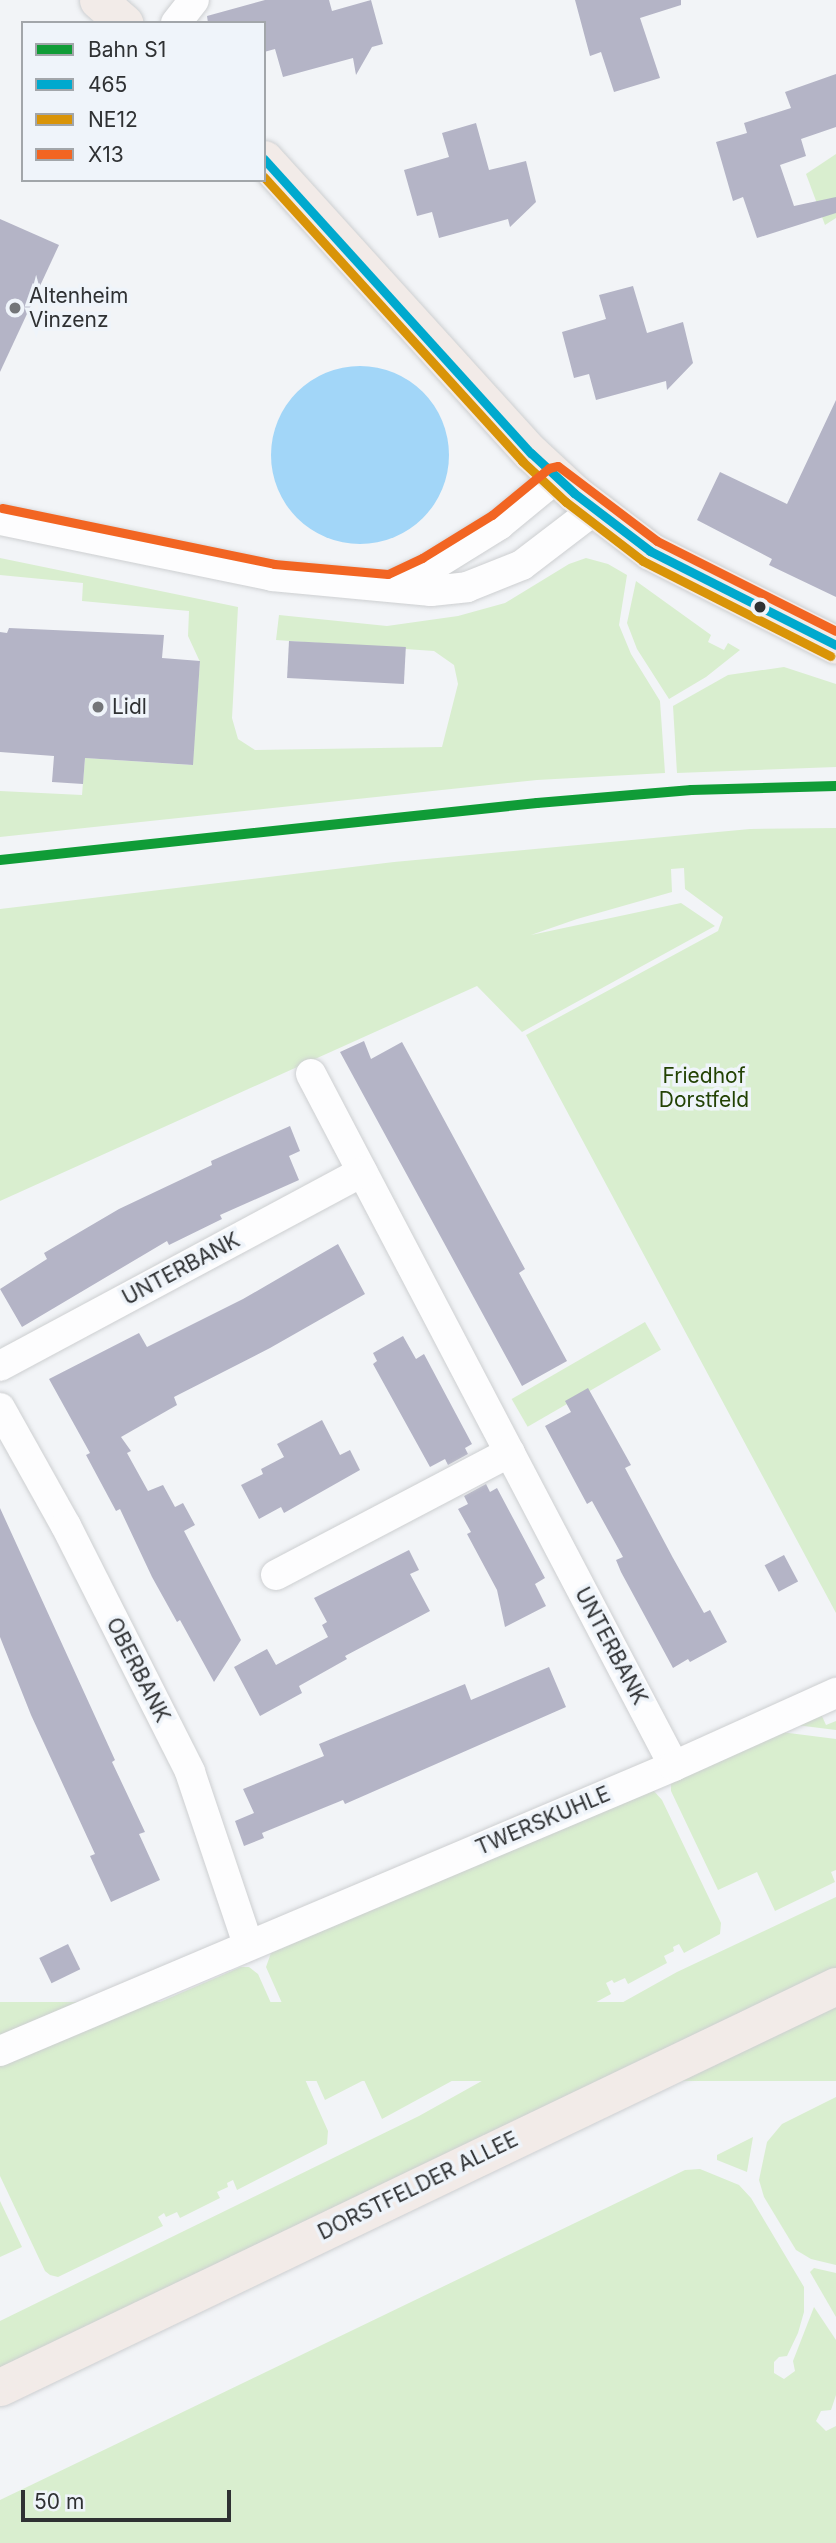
<!DOCTYPE html>
<html>
<head>
<meta charset="utf-8">
<style>
	body { margin:0 }
	#map { position:relative; width:836px; height:2543px; overflow:hidden; background:#f2f4f7; font-family:Inter,sans-serif }
	div>[style] { position:absolute }
	.green>* { inset:0; background:#d9eecf; transform-origin:0 0 }
	.water>* { inset:0; background:#a2d6f8 }
	.round { border-radius:50% }
	.building>* { inset:0; background:#b4b4c6; transform-origin:0 0 }
	.roads { filter:drop-shadow(0 0 2px #cdcfd1) drop-shadow(0 0 2px #cdcfd1) }
	.minor>* { height:30px; margin:-15px; padding:0 15px; transform-origin:15px; border-radius:15px; background:#fdfdfe }
	.major>* { height:37px; margin:-18.5px; padding:0 18.5px; transform-origin:18.5px; border-radius:18.5px; background:#f2ebe8 }
	.bus-1>* { height:9px; margin:-4.5px; padding:0 4.5px; transform-origin:4.5px; border-radius:4.5px; background:#00a9ce }
	.bus-2>* { height:9px; margin:-4.5px; padding:0 4.5px; transform-origin:4.5px; border-radius:4.5px; background:#d99408 }
	.bus-3>* { height:9px; margin:-4.5px; padding:0 4.5px; transform-origin:4.5px; border-radius:4.5px; background:#f26522 }
	.rail-1>* { height:10px; margin:-5px; padding:0 5px; transform-origin:5px; border-radius:5px; background:#109c37 }
	.dots>* { width:19px; height:19px; translate:-50% -50%; box-sizing:border-box; border:4px solid #eff4fa; border-radius:50% }
	span { translate:-50% -50%; white-space:nowrap; text-align:center; line-height:1.15; -webkit-text-stroke:7px #eff4fa; paint-order:stroke }
	.poi-label { font-size:21px; color:#2f3133 }
	.left { translate:0 -50%; text-align:left }
	.park-label { font-size:21px; color:#234204 }
	.street-label { font-size:21px; color:#2f3133 }
	.legend { position:absolute; left:21px; top:21px; width:245px; height:161px; box-sizing:border-box; background:#eff4fa; border:2px solid #a2a6aa; margin:0; padding:9px 12px; list-style:none; font-size:21px; color:#2f3133 }
	.legend li { display:flex; align-items:center; gap:14px; height:35px }
	.legend b { width:35px; border:2px solid #a2a6aa }
	.scale { position:absolute; left:21px; top:2490px; width:210px; height:32px; box-sizing:border-box; border:4px solid #2f3133; border-top:0; padding-left:9px; font-size:21px; line-height:24px; white-space:nowrap; color:#2f3133; -webkit-text-stroke:5px #eff4fa; paint-order:stroke }
</style>
</head>
<body>
<div id="map">
	<div class="green">
		<i style="clip-path:polygon(836px 154px,836px 218px,825px 225px,806px 174px)"></i>
		<i style="clip-path:polygon(0 558px,238px 607px,232px 718px,238px 739px,255px 750px,442px 747px,458px 684px,454px 665px,434px 651px,276px 640px,279px 615px,387px 626px,458px 616px,505px 603px,569px 564px,586px 558px,608px 564px,627px 575px,619px 625px,631px 654px,660px 701px,665px 773px,537px 780px,0 837px,0 791px,82px 795px,85px 758px,192px 765px,200px 662px,188px 636px,189px 611px,82px 601px,83px 583px,0 575px)"></i>
		<i style="clip-path:polygon(636px 581px,711px 635px,708px 642px,724px 650px,728px 643px,740px 650px,706px 677px,669px 699px,637px 649px,627px 623px)"></i>
		<i style="clip-path:polygon(784px 667px,836px 684px,836px 767px,677px 773px,673px 706px,728px 675px)"></i>
		<i style="clip-path:polygon(836px 828px,836px 1613px,526px 1035px,718px 931px,723px 917px,685px 889px,684px 868px,671px 869px,672px 892px,577px 919px,531px 935px,681px 903px,715px 926px,522px 1032px,477px 986px,0 1201px,0 909px,394px 862px,750px 829px)"></i>
		<i style="left:645px;top:1322px;width:32px;height:154px;rotate:60deg"></i>
		<i style="clip-path:polygon(821px 1714px,826px 1725px,836px 1721px,836px 1730px,796px 1725px)"></i>
		<i style="clip-path:polygon(781px 1732px,836px 1739px,836px 1870px,831px 1872px,835px 1882px,775px 1911px,757px 1872px,718px 1890px,671px 1791px,671px 1784px,676px 1778px)"></i>
		<i style="clip-path:polygon(653px 1790px,662px 1800px,721px 1923px,720px 1934px,684px 1953px,679px 1944px,673px 1947px,674px 1951px,664px 1956px,667px 1963px,628px 1984px,625px 1978px,614px 1983px,612px 1980px,606px 1983px,611px 1994px,382px 2119px,364px 2080px,325px 2100px,266px 1967px,271px 1953px,646px 1791px)"></i>
		<i style="clip-path:polygon(836px 1897px,836px 1968px,0 2370px,0 2321px,419px 2116px,677px 1972px)"></i>
		<i style="clip-path:polygon(241px 1967px,249px 1967px,258px 1974px,328px 2131px,327px 2144px,237px 2190px,233px 2180px,227px 2183px,228px 2187px,217px 2192px,220px 2198px,180px 2218px,177px 2212px,166px 2217px,164px 2213px,158px 2217px,163px 2226px,58px 2277px,50px 2275px,45px 2271px,0 2176px,0 2071px)"></i>
		<i style="left:836px;top:2002px;width:79px;height:927px;rotate:90deg"></i>
		<i style="clip-path:polygon(836px 2097px,836px 2265px,811px 2259px,796px 2250px,764px 2197px,759px 2180px,767px 2142px,782px 2124px)"></i>
		<i style="clip-path:polygon(753px 2137px,747px 2172px,717px 2160px,717px 2155px)"></i>
		<i style="clip-path:polygon(700px 2169px,739px 2185px,751px 2198px,804px 2287px,804px 2312px,798px 2333px,787px 2356px,779px 2357px,774px 2362px,774px 2373px,784px 2379px,795px 2371px,793px 2361px,814px 2307px,836px 2340px,836px 2395px,831px 2410px,821px 2411px,816px 2421px,826px 2431px,836px 2426px,836px 2543px,0 2543px,0 2500px,685px 2170px)"></i>
		<i style="clip-path:polygon(0 2201px,22px 2247px,0 2257px)"></i>
		<i style="clip-path:polygon(814px 2268px,836px 2273px,836px 2317px,810px 2272px)"></i>
	</div>
	<div class="water">
		<i class="round" style="left:271px;top:366px;width:178px;height:178px"></i>
	</div>
	<div class="building">
		<i style="clip-path:polygon(265px 0,329px 0,332px 11px,371px 0,383px 44px,372px 47px,356px 75px,353px 58px,283px 77px,275px 49px,264px 52px,264px 23px,208px 23px,207px 16px)"></i>
		<i style="clip-path:polygon(575px 0,681px 0,681px 5px,640px 18px,660px 78px,614px 92px,601px 52px,590px 56px)"></i>
		<i style="clip-path:polygon(836px 74px,836px 127px,801px 139px,806px 156px,780px 165px,794px 206px,836px 197px,836px 213px,757px 238px,743px 197px,733px 201px,716px 142px,747px 133px,744px 123px,791px 108px,785px 92px)"></i>
		<i style="clip-path:polygon(476px 123px,489px 170px,526px 161px,536px 202px,510px 227px,508px 219px,439px 238px,432px 212px,417px 216px,404px 170px,449px 157px,442px 133px)"></i>
		<i style="clip-path:polygon(0 219px,59px 245px,0 372px)"></i>
		<i style="clip-path:polygon(633px 286px,647px 333px,683px 322px,693px 363px,667px 390px,666px 381px,596px 400px,589px 374px,574px 378px,562px 332px,606px 319px,599px 295px)"></i>
		<i style="clip-path:polygon(836px 400px,836px 597px,769px 565px,772px 559px,697px 520px,720px 472px,787px 504px)"></i>
		<i style="clip-path:polygon(9px 628px,164px 635px,162px 658px,200px 661px,193px 765px,85px 758px,83px 784px,52px 782px,54px 756px,0 752px,0 632px,7px 633px)"></i>
		<i style="left:289px;top:641px;width:117px;height:37px;rotate:3deg"></i>
		<i style="clip-path:polygon(364px 1041px,371px 1059px,402px 1042px,525px 1269px,519px 1273px,567px 1361px,522px 1386px,340px 1052px)"></i>
		<i style="clip-path:polygon(290px 1126px,300px 1151px,289px 1156px,299px 1180px,220px 1215px,222px 1219px,169px 1245px,167px 1241px,22px 1327px,0 1289px,47px 1259px,44px 1253px,119px 1209px,212px 1165px,211px 1161px)"></i>
		<i style="clip-path:polygon(338px 1244px,365px 1294px,270px 1348px,174px 1397px,177px 1405px,121px 1437px,131px 1451px,127px 1453px,148px 1491px,163px 1485px,175px 1507px,183px 1503px,195px 1525px,184px 1531px,241px 1640px,214px 1682px,180px 1620px,177px 1622px,152px 1577px,120px 1509px,116px 1511px,86px 1455px,90px 1453px,49px 1379px,139px 1333px,147px 1347px,243px 1299px)"></i>
		<i style="clip-path:polygon(403px 1336px,416px 1359px,424px 1354px,472px 1444px,465px 1448px,468px 1454px,448px 1465px,445px 1459px,430px 1467px,373px 1364px,377px 1361px,373px 1353px)"></i>
		<i style="clip-path:polygon(588px 1388px,631px 1465px,625px 1468px,673px 1558px,704px 1613px,710px 1610px,727px 1642px,690px 1662px,688px 1659px,673px 1668px,621px 1572px,616px 1560px,623px 1557px,592px 1501px,587px 1504px,545px 1426px,571px 1412px,565px 1401px)"></i>
		<i style="clip-path:polygon(322px 1420px,340px 1455px,350px 1450px,360px 1470px,284px 1513px,281px 1507px,259px 1519px,241px 1485px,263px 1474px,261px 1469px,284px 1457px,277px 1444px)"></i>
		<i style="clip-path:polygon(486px 1484px,490px 1492px,497px 1488px,545px 1578px,535px 1584px,546px 1606px,505px 1627px,497px 1590px,467px 1534px,471px 1532px,458px 1509px,468px 1504px,464px 1496px)"></i>
		<i style="clip-path:polygon(0 1508px,115px 1760px,112px 1762px,145px 1832px,139px 1834px,160px 1880px,111px 1902px,90px 1856px,95px 1854px,31px 1715px,0 1637px)"></i>
		<i style="clip-path:polygon(409px 1550px,419px 1570px,410px 1574px,430px 1611px,345px 1656px,347px 1659px,299px 1686px,302px 1693px,260px 1716px,234px 1667px,267px 1649px,276px 1665px,328px 1637px,322px 1625px,327px 1622px,314px 1598px)"></i>
		<i style="left:784px;top:1555px;width:30px;height:22px;rotate:62deg"></i>
		<i style="clip-path:polygon(549px 1667px,566px 1707px,345px 1804px,343px 1800px,262px 1833px,264px 1838px,244px 1846px,235px 1821px,254px 1813px,243px 1789px,324px 1756px,319px 1744px,465px 1684px,471px 1700px)"></i>
		<i style="left:68px;top:1944px;width:28px;height:32px;rotate:64deg"></i>
	</div>
	<div class="roads">
		<div class="minor">
			<i style="left:176px;top:23px;width:29px;rotate:-52deg"></i>
			<i style="left:0;top:520px;width:278px;rotate:11.6deg"></i>
			<i style="left:272px;top:576px;width:160px;rotate:5.4deg"></i>
			<i style="left:431px;top:591px;width:36px;rotate:-6deg"></i>
			<i style="left:467px;top:587px;width:59px;rotate:-21.8deg"></i>
			<i style="left:522px;top:565px;width:91px;rotate:-37.4deg"></i>
			<i style="left:390px;top:586px;width:42px;rotate:-24.1deg"></i>
			<i style="left:428px;top:569px;width:84px;rotate:-31.8deg"></i>
			<i style="left:499px;top:525px;width:74px;rotate:-39.5deg"></i>
			<i style="left:311px;top:1074px;width:781px;rotate:62.32deg"></i>
			<i style="left:0;top:1366px;width:411px;rotate:-28.2deg"></i>
			<i style="left:0;top:1408px;width:135px;rotate:60.8deg"></i>
			<i style="left:66px;top:1526px;width:275px;rotate:63.2deg"></i>
			<i style="left:190px;top:1772px;width:182px;rotate:71.4deg"></i>
			<i style="left:276px;top:1575px;width:264px;rotate:-27.7deg"></i>
			<i style="left:0;top:2051px;width:732px;rotate:-22.92deg"></i>
			<i style="left:674px;top:1766px;width:178px;rotate:-24.3deg"></i>
		</div>
		<div class="major">
			<i style="left:98px;top:0;width:35px;rotate:41deg"></i>
			<i style="left:264px;top:159px;width:397px;rotate:47.8deg"></i>
			<i style="left:531px;top:453px;width:59px;rotate:42.9deg"></i>
			<i style="left:574px;top:493px;width:96px;rotate:37.3deg"></i>
			<i style="left:650px;top:551px;width:208px;rotate:26.8deg"></i>
			<i style="left:0;top:2387px;width:927px;rotate:-25.63deg"></i>
		</div>
	</div>
	<div class="bus-1">
		<i style="left:264px;top:159px;width:397px;rotate:47.8deg"></i>
		<i style="left:531px;top:453px;width:59px;rotate:42.9deg"></i>
		<i style="left:574px;top:493px;width:96px;rotate:37.3deg"></i>
		<i style="left:650px;top:551px;width:208px;rotate:26.8deg"></i>
	</div>
	<div class="bus-2">
		<i style="left:264px;top:177px;width:384px;rotate:47.7deg"></i>
		<i style="left:522px;top:461px;width:60px;rotate:43deg"></i>
		<i style="left:566px;top:502px;width:97px;rotate:37.5deg"></i>
		<i style="left:643px;top:561px;width:210px;rotate:26.9deg"></i>
	</div>
	<div class="bus-3">
		<i style="left:2px;top:508px;width:278px;rotate:11.6deg"></i>
		<i style="left:274px;top:564px;width:114px;rotate:5deg"></i>
		<i style="left:388px;top:574px;width:38px;rotate:-25deg"></i>
		<i style="left:422px;top:558px;width:82px;rotate:-31.6deg"></i>
		<i style="left:492px;top:515px;width:74px;rotate:-39.5deg"></i>
		<i style="left:549px;top:468px;width:9px;rotate:-13deg"></i>
		<i style="left:558px;top:466px;width:124px;rotate:37.1deg"></i>
		<i style="left:657px;top:541px;width:200px;rotate:26.7deg"></i>
	</div>
	<div class="rail-1">
		<i style="left:0;top:860px;width:540px;rotate:-6.06deg"></i>
		<i style="left:537px;top:803px;width:155px;rotate:-4.8deg"></i>
		<i style="left:691px;top:790px;width:145px;rotate:-1.6deg"></i>
	</div>
	<div class="dots">
		<i style="left:15px;top:308px;background:#737578"></i>
		<i style="left:760px;top:607px;background:#2f3133"></i>
		<i style="left:98px;top:707px;background:#737578"></i>
	</div>
	<div class="poi-label">
		<span class="left" style="left:29px;top:308px">Altenheim<br>Vinzenz</span>
		<span class="left" style="left:112px;top:707px">Lidl</span>
	</div>
	<div class="park-label">
		<span style="left:704px;top:1088px">Friedhof<br>Dorstfeld</span>
	</div>
	<div class="street-label">
		<span style="left:181px;top:1269px;rotate:-28deg">UNTERBANK</span>
		<span style="left:611px;top:1646px;rotate:62deg">UNTERBANK</span>
		<span style="left:138px;top:1670px;rotate:63deg">OBERBANK</span>
		<span style="left:543px;top:1821px;rotate:-23deg">TWERSKUHLE</span>
		<span style="left:418px;top:2186px;rotate:-26deg">DORSTFELDER ALLEE</span>
	</div>
	<ul class="legend">
	<li><b style="height:9px;background:#109c37"></b>Bahn S1</li>
	<li><b style="height:9px;background:#00a9ce"></b>465</li>
	<li><b style="height:9px;background:#d99408"></b>NE12</li>
	<li><b style="height:9px;background:#f26522"></b>X13</li>
	</ul>
	<div class="scale">50 m</div>
</div>
</body>
</html>
